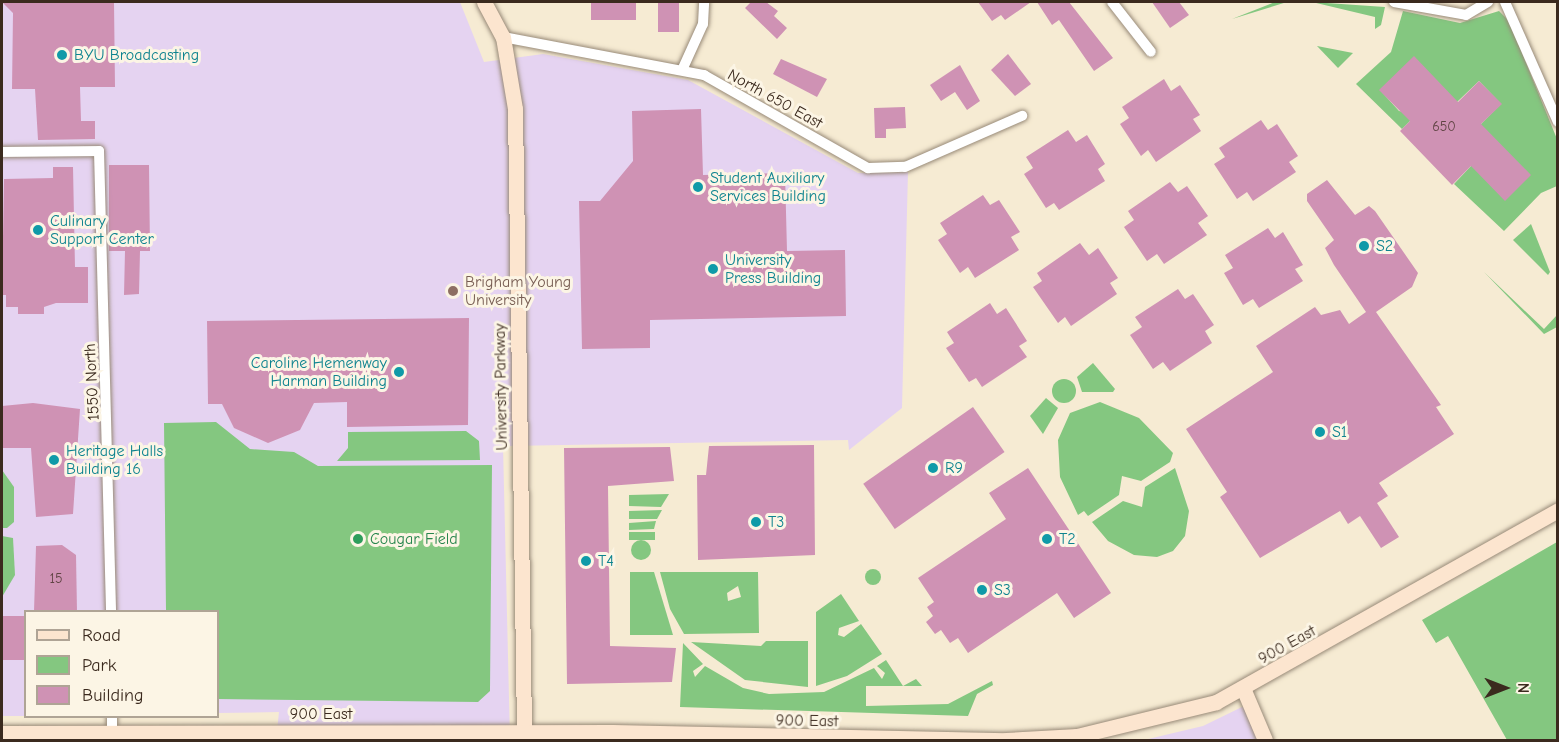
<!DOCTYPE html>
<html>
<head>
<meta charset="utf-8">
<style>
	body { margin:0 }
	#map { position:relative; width:1559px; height:742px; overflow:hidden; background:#f6ebd3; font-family:"Comic Neue",sans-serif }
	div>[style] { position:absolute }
	.built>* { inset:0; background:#e5d3f1 }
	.green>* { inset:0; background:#84c780; transform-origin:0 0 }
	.round { border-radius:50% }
	.building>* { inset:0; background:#cf92b4; transform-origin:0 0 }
	.roads { filter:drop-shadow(0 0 2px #988a78) drop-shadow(0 0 2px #988a78) }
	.street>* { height:10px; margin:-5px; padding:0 5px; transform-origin:5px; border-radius:5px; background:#fff }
	.secondary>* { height:15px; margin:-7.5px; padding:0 7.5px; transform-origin:7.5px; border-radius:7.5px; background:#fce5cf }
	.dots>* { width:16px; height:16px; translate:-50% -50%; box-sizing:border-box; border:3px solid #fcf5e5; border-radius:50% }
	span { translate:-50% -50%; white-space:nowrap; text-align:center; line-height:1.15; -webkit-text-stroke:6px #fcf5e5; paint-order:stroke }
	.number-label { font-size:14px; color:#604444 }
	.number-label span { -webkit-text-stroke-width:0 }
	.culture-label { font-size:16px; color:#0d838f }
	.left { translate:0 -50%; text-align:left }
	.right { translate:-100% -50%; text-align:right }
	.street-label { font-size:16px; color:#3b2a1e }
	.education-label { font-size:16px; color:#785e54 }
	.leisure-label { font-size:16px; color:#27864d }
	.frame { position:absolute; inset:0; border:3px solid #3b2a1e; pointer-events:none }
	.legend { position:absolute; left:24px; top:610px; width:195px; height:108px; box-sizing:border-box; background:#fcf5e5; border:2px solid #afa495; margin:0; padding:8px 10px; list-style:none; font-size:18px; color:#3b2a1e }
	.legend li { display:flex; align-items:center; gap:12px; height:30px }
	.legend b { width:30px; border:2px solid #afa495 }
	.north { position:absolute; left:1475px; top:658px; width:60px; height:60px; -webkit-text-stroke:4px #fcf5e5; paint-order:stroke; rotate:90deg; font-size:16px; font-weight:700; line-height:24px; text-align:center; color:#3b2a1e }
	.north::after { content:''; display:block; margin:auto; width:21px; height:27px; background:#3b2a1e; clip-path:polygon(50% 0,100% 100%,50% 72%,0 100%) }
</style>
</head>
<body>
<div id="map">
	<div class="built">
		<i style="clip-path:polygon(2px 2px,460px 2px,484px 62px,543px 54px,688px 80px,858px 173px,908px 172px,902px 408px,849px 450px,848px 440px,503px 446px,510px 740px,276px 740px,279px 712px,218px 713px,218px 612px,26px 612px,25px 716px,2px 716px)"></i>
		<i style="clip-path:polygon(1246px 705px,1266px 740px,1144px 740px,1203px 726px)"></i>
	</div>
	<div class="green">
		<i style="clip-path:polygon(1275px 2px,1287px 2px,1232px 19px)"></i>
		<i style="clip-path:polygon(1312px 2px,1385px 7px,1381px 25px,1375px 29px,1375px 17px)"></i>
		<i style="clip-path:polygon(1403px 11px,1460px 23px,1499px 11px,1509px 21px,1557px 139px,1557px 186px,1541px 193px,1504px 231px,1454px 184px,1471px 166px,1481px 124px,1501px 104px,1479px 81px,1457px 102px,1380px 90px,1399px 111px,1417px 114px,1402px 129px,1356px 84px,1391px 52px)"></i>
		<i style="clip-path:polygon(1317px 46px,1353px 53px,1338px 68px)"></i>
		<i style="clip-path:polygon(1531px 224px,1550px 272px,1548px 275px,1513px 240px)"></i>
		<i style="clip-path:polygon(1484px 272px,1544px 329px,1557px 315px,1557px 327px,1544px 334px)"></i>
		<i style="clip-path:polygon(1093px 363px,1115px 389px,1113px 392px,1082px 392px,1077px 377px)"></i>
		<i class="round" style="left:1052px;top:379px;width:24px;height:24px"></i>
		<i style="clip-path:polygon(1046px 398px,1058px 408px,1043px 434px,1030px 416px)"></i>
		<i style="clip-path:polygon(1100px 402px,1139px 418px,1173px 453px,1170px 462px,1141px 481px,1122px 476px,1119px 495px,1088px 516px,1084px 511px,1078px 515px,1060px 477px,1058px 440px,1070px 413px)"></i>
		<i style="clip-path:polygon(216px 422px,250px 449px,294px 452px,318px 466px,492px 465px,490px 691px,478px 702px,218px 699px,218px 612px,166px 611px,164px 423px)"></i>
		<i style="clip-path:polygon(466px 431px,479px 441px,480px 460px,337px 461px,348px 448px,348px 432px)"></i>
		<i style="clip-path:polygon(1175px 468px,1189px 511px,1185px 536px,1173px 551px,1157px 557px,1134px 555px,1108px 541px,1092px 522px,1123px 501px,1142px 507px,1145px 487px)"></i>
		<i style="clip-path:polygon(2px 470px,14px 487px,14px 522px,7px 528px,2px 528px)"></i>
		<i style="clip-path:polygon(669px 494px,661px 507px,629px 506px,629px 495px)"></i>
		<i style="clip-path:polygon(662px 510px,657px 519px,629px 519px,629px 511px)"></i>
		<i style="clip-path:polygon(656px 521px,654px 529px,629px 530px,629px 523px)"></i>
		<i style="left:629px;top:532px;width:26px;height:8px"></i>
		<i style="clip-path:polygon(2px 536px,13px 538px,15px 575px,2px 597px)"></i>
		<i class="round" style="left:631px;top:540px;width:20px;height:20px"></i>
		<i style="clip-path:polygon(1557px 542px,1557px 740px,1507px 740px,1448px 636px,1436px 643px,1422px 620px)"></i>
		<i class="round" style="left:865px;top:569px;width:16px;height:16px"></i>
		<i style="clip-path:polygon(630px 572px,654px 572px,673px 635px,630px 635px)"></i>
		<i style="clip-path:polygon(evenodd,660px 572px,758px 572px,759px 633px,684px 634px,670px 609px,660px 572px,738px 586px,741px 597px,728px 601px,727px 593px,738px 586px)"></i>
		<i style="clip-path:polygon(841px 594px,859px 621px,839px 628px,838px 635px,844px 637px,861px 624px,882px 654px,847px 676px,816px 686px,816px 612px)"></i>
		<i style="clip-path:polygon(766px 641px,808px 641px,808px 687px,745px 680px,691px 642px,761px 646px)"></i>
		<i style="clip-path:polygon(683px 643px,703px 664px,693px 671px,695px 677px,705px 666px,743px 688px,769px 694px,824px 692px,874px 668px,882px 679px,885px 673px,877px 666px,886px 660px,903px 686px,916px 679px,922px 686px,866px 686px,866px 706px,948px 704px,992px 681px,993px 685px,977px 694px,968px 716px,680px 707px)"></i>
	</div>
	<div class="building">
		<i style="clip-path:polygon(2px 2px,114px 2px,115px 87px,80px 87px,81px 121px,95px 121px,95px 139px,38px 140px,35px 89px,12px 89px,13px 13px)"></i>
		<i style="left:591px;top:2px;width:45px;height:18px"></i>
		<i style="left:658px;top:2px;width:21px;height:30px"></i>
		<i style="clip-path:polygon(751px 2px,766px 2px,778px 11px,774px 16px,787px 28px,777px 39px,745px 8px)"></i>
		<i style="clip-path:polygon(978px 2px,1031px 2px,1005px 20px,1001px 15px,992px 21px)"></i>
		<i style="clip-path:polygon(1037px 2px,1069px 2px,1113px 58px,1094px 71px,1059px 20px,1052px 25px)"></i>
		<i style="clip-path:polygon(1152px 2px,1179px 2px,1189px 15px,1170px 28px)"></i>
		<i style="clip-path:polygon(1008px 54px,1031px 84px,1015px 96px,991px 70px)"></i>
		<i style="clip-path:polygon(1414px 56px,1458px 102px,1479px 81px,1502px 104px,1481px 124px,1531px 175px,1505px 201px,1471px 166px,1452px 185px,1400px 131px,1410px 121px,1379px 90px)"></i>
		<i style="clip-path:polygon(781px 59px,827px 79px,817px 97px,773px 74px)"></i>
		<i style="clip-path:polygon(960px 65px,980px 101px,967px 110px,955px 92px,941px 101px,930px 85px)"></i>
		<i style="clip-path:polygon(1164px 79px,1171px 91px,1180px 85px,1200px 115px,1193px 119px,1201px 131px,1156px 162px,1148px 150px,1141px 156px,1120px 124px,1129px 118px,1122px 107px)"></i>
		<i style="clip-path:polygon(905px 107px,906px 128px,886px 129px,886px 138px,875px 138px,874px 108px)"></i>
		<i style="clip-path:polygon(701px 109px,703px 175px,785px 173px,787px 251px,845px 250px,846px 316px,650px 320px,650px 348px,582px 349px,579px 201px,600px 201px,633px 161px,632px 111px)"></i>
		<i style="clip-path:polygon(1261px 120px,1268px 130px,1277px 124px,1298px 156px,1289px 162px,1296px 172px,1253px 201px,1247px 192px,1237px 199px,1214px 164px,1225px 157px,1219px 148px)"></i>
		<i style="clip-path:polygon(1068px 130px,1076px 142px,1087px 135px,1105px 164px,1098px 169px,1105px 181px,1059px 210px,1054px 203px,1046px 208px,1024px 174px,1033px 168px,1026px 157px)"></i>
		<i style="clip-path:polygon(109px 165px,149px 165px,150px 251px,140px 251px,139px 294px,124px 295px,125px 251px,109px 251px)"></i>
		<i style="clip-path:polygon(53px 167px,73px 167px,75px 267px,88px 267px,88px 303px,56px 303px,44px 307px,44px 314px,18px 314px,18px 307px,6px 307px,6px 295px,2px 295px,4px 179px,53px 178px)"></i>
		<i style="clip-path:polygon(1327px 180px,1355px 215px,1369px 206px,1375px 211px,1418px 273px,1412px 287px,1376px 312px,1441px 405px,1436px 407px,1454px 434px,1379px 483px,1388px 496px,1377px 503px,1399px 537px,1381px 548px,1360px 516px,1348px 524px,1340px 511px,1260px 558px,1220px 497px,1227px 492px,1186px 429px,1273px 372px,1256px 346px,1315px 307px,1321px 315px,1340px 310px,1349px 324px,1366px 312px,1334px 265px,1325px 248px,1334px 240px,1307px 201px,1307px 194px)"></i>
		<i style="clip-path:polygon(1170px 182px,1178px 192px,1187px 186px,1208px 216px,1198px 223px,1207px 235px,1164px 264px,1157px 254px,1147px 261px,1124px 227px,1134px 220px,1128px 211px)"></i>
		<i style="clip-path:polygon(983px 195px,990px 205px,999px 200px,1020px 232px,1011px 237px,1019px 250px,975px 278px,968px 267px,960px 273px,938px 240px,947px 234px,940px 223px)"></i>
		<i style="clip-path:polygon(1268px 228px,1275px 238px,1283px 232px,1303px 265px,1295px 269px,1303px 281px,1259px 308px,1253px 299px,1243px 305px,1224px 273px,1233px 268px,1225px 255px)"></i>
		<i style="clip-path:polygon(1080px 243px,1089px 255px,1098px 248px,1118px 278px,1110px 283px,1117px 294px,1071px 326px,1065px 317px,1058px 323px,1033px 287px,1042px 281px,1037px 273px)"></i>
		<i style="clip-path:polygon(1178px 289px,1185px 299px,1193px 294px,1214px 325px,1205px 331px,1212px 343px,1170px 371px,1163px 362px,1153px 369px,1130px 335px,1142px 327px,1135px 317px)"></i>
		<i style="clip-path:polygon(990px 303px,997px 314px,1006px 308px,1027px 341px,1019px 346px,1027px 357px,982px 387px,976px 378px,969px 382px,946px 348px,954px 343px,947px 332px)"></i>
		<i style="clip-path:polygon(469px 318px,468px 425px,347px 427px,347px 402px,314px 403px,300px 430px,268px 443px,234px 428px,222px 404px,208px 404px,207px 321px)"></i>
		<i style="clip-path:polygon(33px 403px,80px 409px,73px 514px,36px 517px,31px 448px,2px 448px,2px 406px)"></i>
		<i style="left:973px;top:407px;width:55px;height:134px;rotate:55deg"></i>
		<i style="clip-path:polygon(814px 445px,815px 555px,698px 560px,697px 475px,706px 475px,709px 446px)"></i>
		<i style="clip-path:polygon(670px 447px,674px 481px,608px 486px,610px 646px,676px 648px,672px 682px,567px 684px,564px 448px)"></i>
		<i style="clip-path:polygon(1028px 468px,1111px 593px,1074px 618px,1057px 593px,968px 653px,958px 638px,950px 643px,941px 630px,935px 634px,926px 622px,933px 616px,927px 607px,934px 602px,918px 578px,1006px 519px,989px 493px)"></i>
		<i style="clip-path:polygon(62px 545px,76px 555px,77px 612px,34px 612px,36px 546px)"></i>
		<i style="left:2px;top:616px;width:24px;height:44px"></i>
	</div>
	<div class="roads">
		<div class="street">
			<i style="left:1112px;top:2px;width:63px;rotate:52deg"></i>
			<i style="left:1394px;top:2px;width:73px;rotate:10.2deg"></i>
			<i style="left:1466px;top:15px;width:26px;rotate:-31deg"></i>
			<i style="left:1505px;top:2px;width:131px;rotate:66.2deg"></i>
			<i style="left:503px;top:37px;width:205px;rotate:10.7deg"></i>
			<i style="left:704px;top:75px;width:189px;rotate:29.6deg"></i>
			<i style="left:868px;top:168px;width:37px;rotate:-2deg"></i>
			<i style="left:905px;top:167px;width:128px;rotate:-23.6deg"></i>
			<i style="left:683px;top:68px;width:48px;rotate:-65.6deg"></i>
			<i style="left:703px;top:24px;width:22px;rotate:-87deg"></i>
			<i style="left:2px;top:152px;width:97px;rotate:-0.6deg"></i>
			<i style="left:99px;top:151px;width:461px;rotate:88.5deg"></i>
			<i style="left:112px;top:732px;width:16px;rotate:-90deg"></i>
		</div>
		<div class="secondary">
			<i style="left:484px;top:2px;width:40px;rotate:62deg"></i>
			<i style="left:503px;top:37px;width:73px;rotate:80.5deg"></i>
			<i style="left:515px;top:109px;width:624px;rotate:89.17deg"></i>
			<i style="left:1243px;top:688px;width:56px;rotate:67.1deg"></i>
			<i style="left:2px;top:733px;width:610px;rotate:-0.09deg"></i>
			<i style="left:612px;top:732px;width:394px;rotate:1.2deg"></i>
			<i style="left:1006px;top:740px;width:71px;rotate:-3.2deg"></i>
			<i style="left:1077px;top:736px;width:143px;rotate:-13.7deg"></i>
			<i style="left:1216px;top:702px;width:392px;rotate:-29.3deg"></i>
		</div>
	</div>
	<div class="dots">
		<i style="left:62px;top:55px;background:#0f9aa8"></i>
		<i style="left:698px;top:187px;background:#0f9aa8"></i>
		<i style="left:38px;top:230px;background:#0f9aa8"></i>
		<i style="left:1364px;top:246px;background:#0f9aa8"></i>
		<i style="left:713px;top:269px;background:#0f9aa8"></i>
		<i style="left:453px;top:291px;background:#8d6e63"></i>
		<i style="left:399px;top:372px;background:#0f9aa8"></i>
		<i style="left:1320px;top:432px;background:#0f9aa8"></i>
		<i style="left:54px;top:460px;background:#0f9aa8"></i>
		<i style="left:933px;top:468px;background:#0f9aa8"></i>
		<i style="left:756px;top:522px;background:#0f9aa8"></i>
		<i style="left:358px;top:539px;background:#2e9e5b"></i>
		<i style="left:1047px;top:539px;background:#0f9aa8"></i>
		<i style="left:586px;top:561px;background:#0f9aa8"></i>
		<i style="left:982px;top:590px;background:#0f9aa8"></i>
	</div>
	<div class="number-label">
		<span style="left:1444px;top:127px">650</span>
		<span style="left:56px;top:579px">15</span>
	</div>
	<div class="culture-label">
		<span class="left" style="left:74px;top:55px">BYU Broadcasting</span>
		<span class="left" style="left:710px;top:187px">Student Auxiliary<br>Services Building</span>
		<span class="left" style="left:50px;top:230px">Culinary<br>Support Center</span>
		<span class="left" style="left:1376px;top:246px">S2</span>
		<span class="left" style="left:725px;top:269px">University<br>Press Building</span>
		<span class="right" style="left:387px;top:372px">Caroline Hemenway<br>Harman Building</span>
		<span class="left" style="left:1332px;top:432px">S1</span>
		<span class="left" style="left:66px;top:460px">Heritage Halls<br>Building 16</span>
		<span class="left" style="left:945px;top:468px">R9</span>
		<span class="left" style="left:768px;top:522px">T3</span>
		<span class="left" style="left:1059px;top:539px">T2</span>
		<span class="left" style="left:598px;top:561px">T4</span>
		<span class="left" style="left:994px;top:590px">S3</span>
	</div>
	<div class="street-label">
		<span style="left:775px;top:99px;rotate:29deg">North 650 East</span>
		<span style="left:92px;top:382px;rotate:-93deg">1550 North</span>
		<span style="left:501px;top:387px;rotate:-91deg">University Parkway</span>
		<span style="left:1287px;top:645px;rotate:-29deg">900 East</span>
		<span style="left:321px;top:714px">900 East</span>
		<span style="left:807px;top:721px;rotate:1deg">900 East</span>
	</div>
	<div class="education-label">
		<span class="left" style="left:465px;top:291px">Brigham Young<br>University</span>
	</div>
	<div class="leisure-label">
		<span class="left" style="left:370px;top:539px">Cougar Field</span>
	</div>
	<div class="frame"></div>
	<ul class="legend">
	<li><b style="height:8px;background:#fce5cf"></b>Road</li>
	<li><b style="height:16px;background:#84c780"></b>Park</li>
	<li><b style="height:16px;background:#cf92b4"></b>Building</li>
	</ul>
	<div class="north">N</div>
</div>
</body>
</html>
